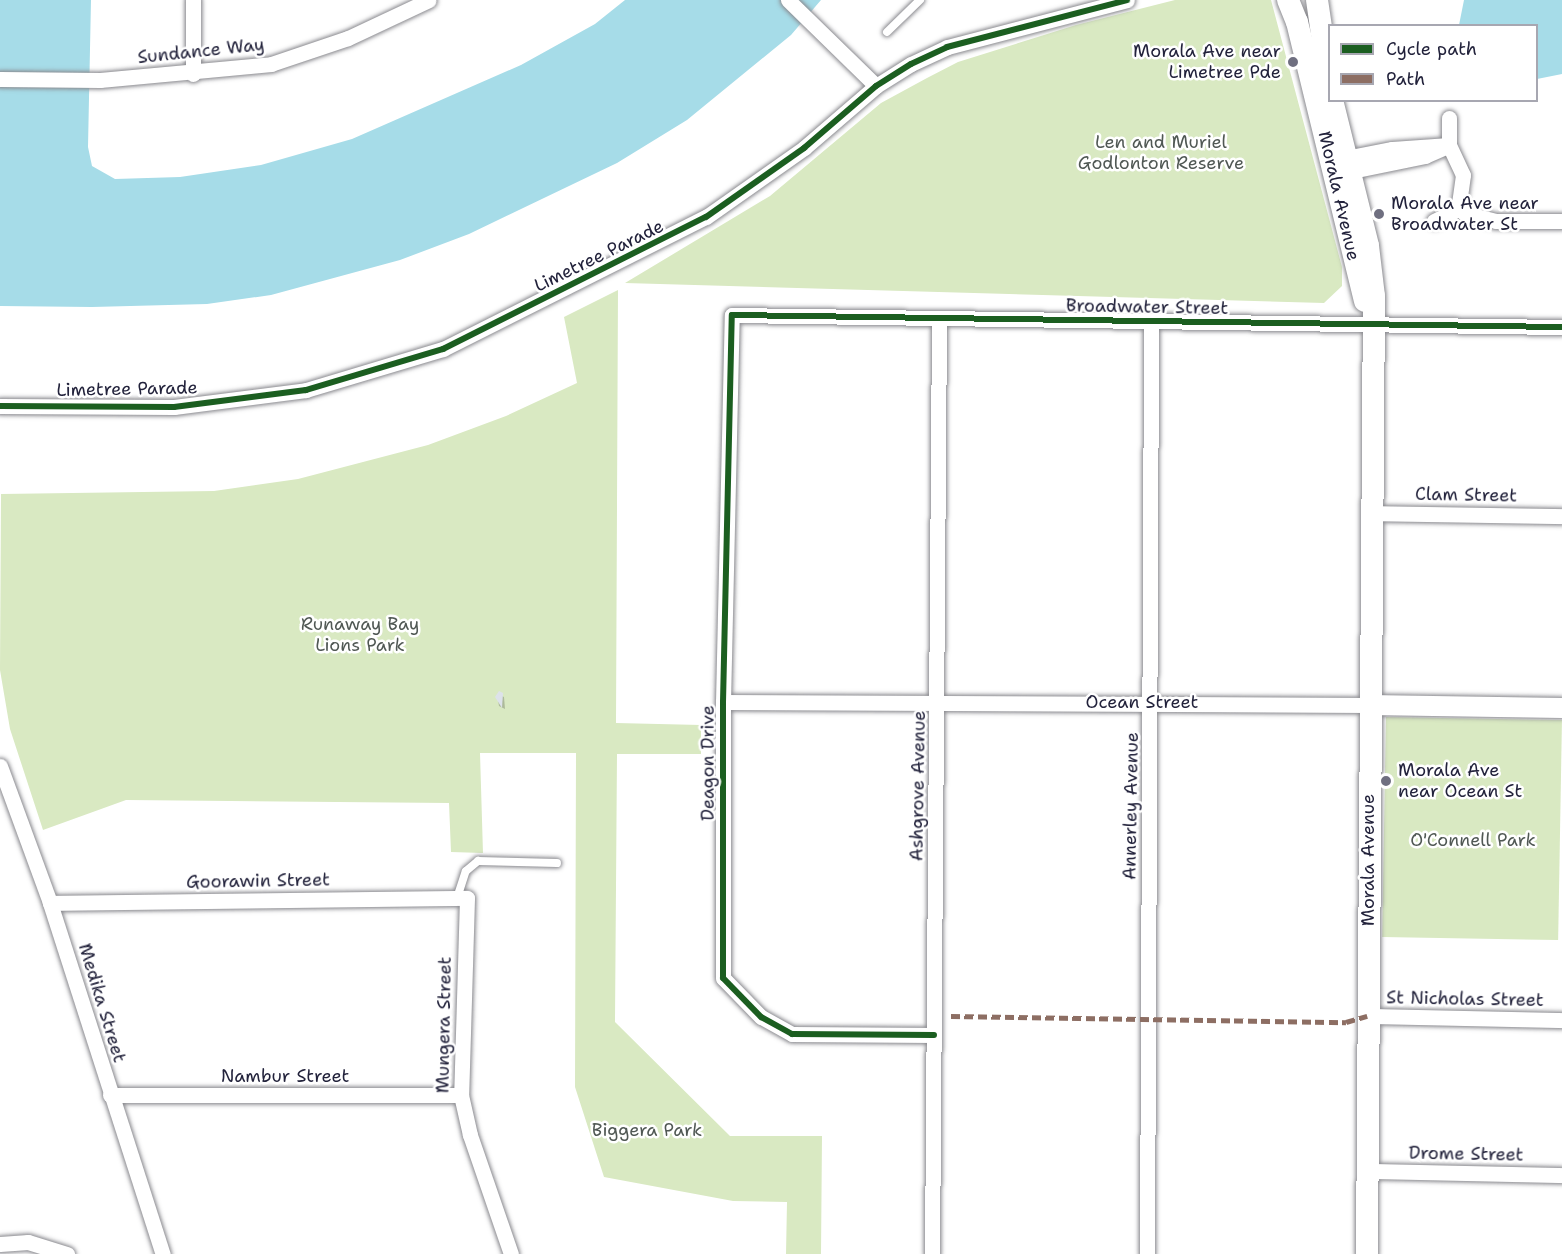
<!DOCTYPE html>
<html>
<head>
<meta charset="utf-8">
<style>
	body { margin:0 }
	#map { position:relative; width:1562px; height:1254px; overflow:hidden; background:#fff; font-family:"Shantell Sans",sans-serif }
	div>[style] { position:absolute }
	.green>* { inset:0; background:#d9e9c2; transform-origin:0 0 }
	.water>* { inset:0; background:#a6dce8 }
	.shadow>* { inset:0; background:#0003 }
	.building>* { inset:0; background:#dde2ea }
	.roads { filter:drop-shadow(0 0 2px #8a8a8f) drop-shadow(0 0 2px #8a8a8f) }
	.service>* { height:8px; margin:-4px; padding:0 4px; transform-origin:4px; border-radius:4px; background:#fff }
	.minor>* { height:15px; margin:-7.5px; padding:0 7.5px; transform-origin:7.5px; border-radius:7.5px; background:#fff }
	.tertiary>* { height:20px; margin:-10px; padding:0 10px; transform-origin:10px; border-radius:10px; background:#fff }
	.secondary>* { height:22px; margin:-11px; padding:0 11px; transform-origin:11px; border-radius:11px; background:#fff }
	.quiet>* { height:4.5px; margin-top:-2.25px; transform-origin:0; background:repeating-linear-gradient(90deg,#8d6e63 0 9px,transparent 0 13.5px) }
	.cycleway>* { height:6px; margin:-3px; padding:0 3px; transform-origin:3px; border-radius:3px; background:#1b5e20 }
	.dots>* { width:16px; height:16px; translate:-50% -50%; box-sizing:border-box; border:3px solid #fff; border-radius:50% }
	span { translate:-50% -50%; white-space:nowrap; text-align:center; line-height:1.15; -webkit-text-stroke:5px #fff; paint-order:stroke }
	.street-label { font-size:18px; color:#22223b }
	.poi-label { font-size:18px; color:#22223b }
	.right { translate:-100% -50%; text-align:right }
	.left { translate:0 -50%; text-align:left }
	.park-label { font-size:18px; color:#505854 }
	.legend { position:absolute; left:1328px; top:24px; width:210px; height:78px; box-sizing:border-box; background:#fff; border:2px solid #a7a7b1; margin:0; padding:8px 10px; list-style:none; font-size:18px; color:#22223b }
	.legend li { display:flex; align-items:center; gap:12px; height:30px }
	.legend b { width:30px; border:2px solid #a7a7b1 }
</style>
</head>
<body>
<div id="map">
	<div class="green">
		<i style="clip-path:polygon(1175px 0,1271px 0,1342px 267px,1342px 286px,1324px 303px,625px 283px,770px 196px,881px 103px,927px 78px,958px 62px,1076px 25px)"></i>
		<i style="clip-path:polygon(618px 290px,616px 723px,701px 725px,701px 754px,617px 754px,615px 1022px,730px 1136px,822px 1136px,821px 1254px,786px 1254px,787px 1202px,733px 1201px,604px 1177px,575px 1087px,576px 753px,480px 753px,483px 853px,451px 852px,449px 803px,126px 800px,43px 830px,10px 729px,0 670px,1px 494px,214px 491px,298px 479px,428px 445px,506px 416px,577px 383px,564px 317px)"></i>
		<i style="left:1386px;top:717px;width:176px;height:220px;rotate:1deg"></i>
	</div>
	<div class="water">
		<i style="clip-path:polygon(0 0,91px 0,88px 147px,92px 166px,115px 179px,180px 177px,261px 165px,352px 139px,521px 65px,595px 24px,625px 0,821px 0,791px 35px,687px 120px,617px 163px,469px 234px,400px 260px,271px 295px,207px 304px,92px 307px,0 306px)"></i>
		<i style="clip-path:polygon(1464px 0,1562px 0,1562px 74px,1537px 79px,1536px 26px,1459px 25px)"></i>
	</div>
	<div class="shadow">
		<i style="clip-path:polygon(497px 694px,504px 697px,505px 709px,499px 706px)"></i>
	</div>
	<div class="building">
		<i style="clip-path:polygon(499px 691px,503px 693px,502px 708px,495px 697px)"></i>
	</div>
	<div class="roads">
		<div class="service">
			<i style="left:887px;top:32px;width:46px;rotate:-44.1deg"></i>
			<i style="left:457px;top:898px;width:28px;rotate:-72deg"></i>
			<i style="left:466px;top:871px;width:16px;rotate:-40deg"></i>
			<i style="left:478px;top:861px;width:79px;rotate:1.5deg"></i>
		</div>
		<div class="minor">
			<i style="left:788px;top:0;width:123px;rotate:44.3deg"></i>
			<i style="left:193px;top:74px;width:74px;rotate:-90deg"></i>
			<i style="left:0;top:79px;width:100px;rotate:0.6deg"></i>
			<i style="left:100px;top:80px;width:172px;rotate:-5.3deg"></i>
			<i style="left:271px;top:64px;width:81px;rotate:-18.7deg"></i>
			<i style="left:348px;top:38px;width:89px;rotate:-25.1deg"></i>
			<i style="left:1449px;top:118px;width:27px;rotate:90deg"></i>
			<i style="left:1449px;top:145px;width:33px;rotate:65deg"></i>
			<i style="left:1463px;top:175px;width:30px;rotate:98deg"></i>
			<i style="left:1459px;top:205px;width:9px;rotate:58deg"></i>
			<i style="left:1464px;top:213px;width:33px;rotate:14deg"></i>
			<i style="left:1496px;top:221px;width:66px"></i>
			<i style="left:1340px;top:159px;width:53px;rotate:-10.9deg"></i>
			<i style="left:1392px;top:149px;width:57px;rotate:-4deg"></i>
			<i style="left:1342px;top:173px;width:85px;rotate:-11.6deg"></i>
			<i style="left:1425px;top:156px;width:20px;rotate:-24deg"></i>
			<i style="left:1434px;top:221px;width:30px;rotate:-26deg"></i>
			<i style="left:0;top:406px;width:174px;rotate:0.3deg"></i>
			<i style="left:174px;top:407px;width:133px;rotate:-7.3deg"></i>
			<i style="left:306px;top:390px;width:143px;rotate:-16.7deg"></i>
			<i style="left:443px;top:349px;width:294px;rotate:-26.7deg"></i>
			<i style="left:706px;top:217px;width:120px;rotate:-35.1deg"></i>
			<i style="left:804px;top:148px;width:95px;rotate:-40.7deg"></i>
			<i style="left:876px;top:86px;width:41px;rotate:-32.2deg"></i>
			<i style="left:911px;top:64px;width:40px;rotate:-25deg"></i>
			<i style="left:947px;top:47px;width:186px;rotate:-14.6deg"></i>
			<i style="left:1370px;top:513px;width:192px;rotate:0.9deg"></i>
			<i style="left:723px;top:702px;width:646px;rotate:0.27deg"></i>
			<i style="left:0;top:766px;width:146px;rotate:69.9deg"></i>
			<i style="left:50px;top:903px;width:369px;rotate:72.2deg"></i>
			<i style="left:50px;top:903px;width:417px;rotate:-0.7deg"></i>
			<i style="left:467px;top:898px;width:197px;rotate:91.7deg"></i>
			<i style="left:461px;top:1095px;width:41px;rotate:77.3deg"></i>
			<i style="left:470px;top:1135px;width:126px;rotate:71deg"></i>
			<i style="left:1367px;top:1016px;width:195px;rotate:1.2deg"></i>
			<i style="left:934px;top:1035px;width:142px;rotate:-179.6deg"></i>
			<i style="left:792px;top:1034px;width:35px;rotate:-151deg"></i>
			<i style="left:761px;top:1017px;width:54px;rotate:-134.3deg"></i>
			<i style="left:723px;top:978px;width:276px;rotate:-90deg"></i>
			<i style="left:723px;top:702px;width:387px;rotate:-88.7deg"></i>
			<i style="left:732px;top:315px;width:830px;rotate:0.83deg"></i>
			<i style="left:110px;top:1095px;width:351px"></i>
			<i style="left:1369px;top:1171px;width:193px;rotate:1.2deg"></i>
			<i style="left:0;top:1244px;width:28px;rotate:-4deg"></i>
			<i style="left:28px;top:1242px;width:41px;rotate:17.1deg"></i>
			<i style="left:932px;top:1254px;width:935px;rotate:-89.57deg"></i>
			<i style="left:1147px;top:1254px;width:932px;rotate:-89.75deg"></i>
		</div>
		<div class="tertiary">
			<i style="left:1369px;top:705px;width:193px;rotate:0.9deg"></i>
		</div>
		<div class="secondary">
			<i style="left:1288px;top:0;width:24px;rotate:68deg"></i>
			<i style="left:1297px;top:22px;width:287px;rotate:76.3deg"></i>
			<i style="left:1317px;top:0;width:89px;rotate:81.6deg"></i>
			<i style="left:1332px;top:100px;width:150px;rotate:76.1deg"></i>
			<i style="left:1368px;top:246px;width:50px;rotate:83.2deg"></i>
			<i style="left:1374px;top:296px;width:958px;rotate:90.42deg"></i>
		</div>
	</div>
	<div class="quiet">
		<i style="left:951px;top:1016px;width:395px;rotate:0.9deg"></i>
		<i style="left:1346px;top:1022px;width:22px;rotate:-16deg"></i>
	</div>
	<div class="cycleway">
		<i style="left:0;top:406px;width:174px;rotate:0.3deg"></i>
		<i style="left:174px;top:407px;width:133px;rotate:-7.3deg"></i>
		<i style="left:306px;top:390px;width:143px;rotate:-16.7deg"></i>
		<i style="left:443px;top:349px;width:294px;rotate:-26.7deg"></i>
		<i style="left:706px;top:217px;width:120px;rotate:-35.1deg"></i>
		<i style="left:804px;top:148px;width:95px;rotate:-40.7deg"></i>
		<i style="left:876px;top:86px;width:41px;rotate:-32.2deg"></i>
		<i style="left:911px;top:64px;width:40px;rotate:-25deg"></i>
		<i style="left:947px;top:47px;width:186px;rotate:-14.6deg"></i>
		<i style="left:934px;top:1035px;width:142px;rotate:-179.6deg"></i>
		<i style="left:792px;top:1034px;width:35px;rotate:-151deg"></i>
		<i style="left:761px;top:1017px;width:54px;rotate:-134.3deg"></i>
		<i style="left:723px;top:978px;width:276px;rotate:-90deg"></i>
		<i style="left:723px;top:702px;width:387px;rotate:-88.7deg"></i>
		<i style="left:732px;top:315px;width:830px;rotate:0.83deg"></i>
	</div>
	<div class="dots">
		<i style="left:1293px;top:62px;background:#6f6f80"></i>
		<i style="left:1379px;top:214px;background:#6f6f80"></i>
		<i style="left:1386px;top:781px;background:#6f6f80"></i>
	</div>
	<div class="street-label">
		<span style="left:201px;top:51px;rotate:-6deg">Sundance Way</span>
		<span style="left:1339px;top:196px;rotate:77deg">Morala Avenue</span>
		<span style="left:599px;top:256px;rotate:-26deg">Limetree Parade</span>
		<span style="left:1147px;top:307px;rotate:1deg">Broadwater Street</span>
		<span style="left:127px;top:389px;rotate:-1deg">Limetree Parade</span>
		<span style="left:1466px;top:495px;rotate:1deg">Clam Street</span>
		<span style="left:1142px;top:702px">Ocean Street</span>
		<span style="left:708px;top:763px;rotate:-90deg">Deagon Drive</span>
		<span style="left:918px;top:786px;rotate:-89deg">Ashgrove Avenue</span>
		<span style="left:1131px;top:806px;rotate:-89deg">Annerley Avenue</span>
		<span style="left:1368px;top:860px;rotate:-90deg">Morala Avenue</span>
		<span style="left:258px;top:881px;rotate:-1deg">Goorawin Street</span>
		<span style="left:1465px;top:999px;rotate:1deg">St Nicholas Street</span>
		<span style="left:102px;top:1003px;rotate:73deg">Medika Street</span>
		<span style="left:444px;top:1025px;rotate:-89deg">Mungera Street</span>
		<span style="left:285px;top:1076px">Nambur Street</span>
		<span style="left:1466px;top:1154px;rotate:1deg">Drome Street</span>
	</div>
	<div class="poi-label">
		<span class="right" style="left:1281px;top:62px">Morala Ave near<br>Limetree Pde</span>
		<span class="left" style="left:1391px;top:214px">Morala Ave near<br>Broadwater St</span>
		<span class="left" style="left:1398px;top:781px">Morala Ave<br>near Ocean St</span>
	</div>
	<div class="park-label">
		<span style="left:1161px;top:153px">Len and Muriel<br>Godlonton Reserve</span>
		<span style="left:360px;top:635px">Runaway Bay<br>Lions Park</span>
		<span style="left:1473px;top:840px">O'Connell Park</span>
		<span style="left:647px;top:1130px">Biggera Park</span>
	</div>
	<ul class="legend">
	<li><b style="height:8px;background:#1b5e20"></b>Cycle path</li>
	<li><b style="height:8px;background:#8d6e63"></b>Path</li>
	</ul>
</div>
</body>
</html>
